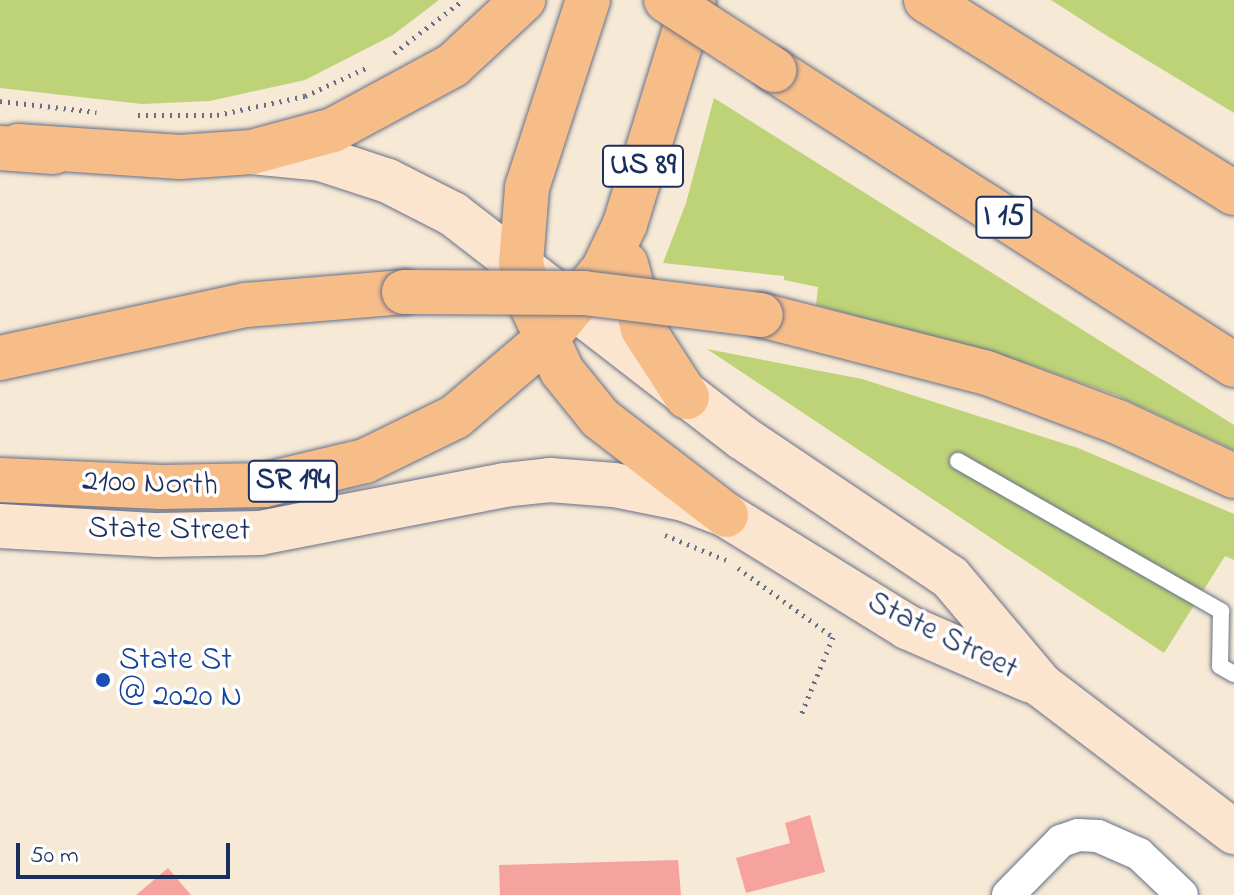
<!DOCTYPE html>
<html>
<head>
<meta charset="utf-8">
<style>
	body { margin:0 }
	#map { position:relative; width:1234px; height:895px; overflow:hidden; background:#f6e9d5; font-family:"Indie Flower",sans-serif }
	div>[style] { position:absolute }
	.green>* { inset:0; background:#bed377 }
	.building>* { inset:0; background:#f6a3a0 }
	.path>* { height:5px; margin-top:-2.5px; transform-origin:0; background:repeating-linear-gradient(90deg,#687088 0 2px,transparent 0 8px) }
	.roads { filter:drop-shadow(0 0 2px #687088) drop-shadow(0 0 2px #687088) }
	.service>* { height:16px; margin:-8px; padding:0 8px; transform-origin:8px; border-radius:8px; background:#fff }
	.minor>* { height:32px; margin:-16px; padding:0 16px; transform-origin:16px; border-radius:16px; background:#fff }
	.secondary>* { height:44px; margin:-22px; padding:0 22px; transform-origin:22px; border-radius:22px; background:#fce5cf }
	.trunk>* { height:44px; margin:-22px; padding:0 22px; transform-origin:22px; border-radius:22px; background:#f7bd88 }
	.motorway>* { height:44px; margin:-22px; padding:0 22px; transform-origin:22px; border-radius:22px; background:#f7bd88 }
	.bridges { filter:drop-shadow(0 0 2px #687088) drop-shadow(0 0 2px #687088) }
	.motorway-bridge>* { height:44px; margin:-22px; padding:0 22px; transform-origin:22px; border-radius:22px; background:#f7bd88 }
	.dots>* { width:22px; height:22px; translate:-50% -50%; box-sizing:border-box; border:4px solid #fff; border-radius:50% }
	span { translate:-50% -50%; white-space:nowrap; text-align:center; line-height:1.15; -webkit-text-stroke:7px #fff; paint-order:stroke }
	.shield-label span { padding:2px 6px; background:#fff; border:2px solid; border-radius:6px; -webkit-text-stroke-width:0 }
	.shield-label { font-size:30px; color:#1b2f5e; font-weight:700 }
	.street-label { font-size:32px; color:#1b2f5e }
	.transit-label { font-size:32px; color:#164399 }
	.left { translate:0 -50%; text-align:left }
	.scale { position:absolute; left:16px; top:843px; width:214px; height:36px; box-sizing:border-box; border:4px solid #1b2f5e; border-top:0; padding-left:10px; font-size:24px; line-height:28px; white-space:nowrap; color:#1b2f5e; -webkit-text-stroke:6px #fff; paint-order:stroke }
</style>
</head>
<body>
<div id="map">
	<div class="green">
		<i style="clip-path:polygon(0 0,439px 0,393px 35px,305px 80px,210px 101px,142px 104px,0 88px)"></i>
		<i style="clip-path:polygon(1051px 0,1234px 0,1234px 113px,1104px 34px)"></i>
		<i style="clip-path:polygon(714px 98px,1234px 425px,1234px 450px,1116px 395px,1025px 363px,816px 305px,818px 287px,784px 280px,784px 276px,663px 263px,686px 203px)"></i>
		<i style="clip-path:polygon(707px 349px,862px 379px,1078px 448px,1234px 514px,1234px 560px,1225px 556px,1164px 653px)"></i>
	</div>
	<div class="building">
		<i style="clip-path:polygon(810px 815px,825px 872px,746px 893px,736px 858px,790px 843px,785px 823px)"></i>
		<i style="clip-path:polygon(678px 860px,681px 895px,500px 895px,499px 865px)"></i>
		<i style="clip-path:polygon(168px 868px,191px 895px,136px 895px)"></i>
	</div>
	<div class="path">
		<i style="left:394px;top:53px;width:87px;rotate:-37.5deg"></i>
		<i style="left:0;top:101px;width:97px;rotate:6.5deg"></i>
		<i style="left:138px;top:115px;width:79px"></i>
		<i style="left:217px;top:115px;width:90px;rotate:-12.2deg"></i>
		<i style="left:305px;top:96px;width:69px;rotate:-24.7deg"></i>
		<i style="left:665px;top:535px;width:66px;rotate:22.3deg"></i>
		<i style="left:738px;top:568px;width:117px;rotate:36deg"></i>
		<i style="left:833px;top:637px;width:87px;rotate:112.4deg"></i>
	</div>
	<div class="roads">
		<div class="service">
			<i style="left:958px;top:461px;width:303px;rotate:29.7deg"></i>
			<i style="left:1221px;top:611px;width:55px;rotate:91deg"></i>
			<i style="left:1220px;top:666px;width:16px;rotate:30deg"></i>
		</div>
		<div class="minor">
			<i style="left:1008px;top:895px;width:76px;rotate:-45.5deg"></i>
			<i style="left:1061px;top:841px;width:18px;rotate:-19deg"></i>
			<i style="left:1078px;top:835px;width:20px;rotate:3deg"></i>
			<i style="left:1098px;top:836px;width:45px;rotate:23.7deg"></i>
			<i style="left:1139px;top:854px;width:59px;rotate:43.6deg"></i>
		</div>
		<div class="secondary">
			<i style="left:252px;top:152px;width:69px;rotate:5.8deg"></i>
			<i style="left:321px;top:159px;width:71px;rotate:18.2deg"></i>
			<i style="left:388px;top:181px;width:73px;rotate:26.9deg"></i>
			<i style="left:453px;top:214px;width:366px;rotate:37.7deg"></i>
			<i style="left:743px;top:438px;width:249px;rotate:33.9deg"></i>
			<i style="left:950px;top:577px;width:141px;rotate:49.9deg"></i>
			<i style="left:1041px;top:685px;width:243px;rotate:37.3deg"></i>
			<i style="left:0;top:526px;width:158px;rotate:3.3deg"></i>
			<i style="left:158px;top:535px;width:102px;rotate:-1.1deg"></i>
			<i style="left:260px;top:533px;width:249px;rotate:-11.1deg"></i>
			<i style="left:504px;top:485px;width:46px;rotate:-6.2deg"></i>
			<i style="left:550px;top:480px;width:64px;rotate:4.5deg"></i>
			<i style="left:614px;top:485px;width:71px;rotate:11.3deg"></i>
			<i style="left:684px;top:499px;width:45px;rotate:20.9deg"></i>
			<i style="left:726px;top:515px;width:213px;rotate:31.7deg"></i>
			<i style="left:907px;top:627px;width:135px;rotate:23.5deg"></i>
		</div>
		<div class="trunk">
			<i style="left:588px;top:0;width:198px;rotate:108deg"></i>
			<i style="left:527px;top:188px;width:74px;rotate:94.6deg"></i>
			<i style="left:521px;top:262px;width:41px;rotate:77.3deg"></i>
			<i style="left:530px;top:302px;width:76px;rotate:65.1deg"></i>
			<i style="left:562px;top:371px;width:60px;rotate:51deg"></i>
			<i style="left:600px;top:418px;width:159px;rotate:37.6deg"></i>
			<i style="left:18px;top:146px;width:162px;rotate:3.9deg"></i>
			<i style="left:180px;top:157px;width:72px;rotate:-4deg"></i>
			<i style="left:252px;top:152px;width:84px;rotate:-15.2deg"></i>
			<i style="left:333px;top:130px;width:136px;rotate:-28.4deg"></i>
			<i style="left:453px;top:65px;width:96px;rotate:-42.9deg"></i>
			<i style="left:626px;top:264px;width:67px;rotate:75.3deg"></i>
			<i style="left:643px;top:329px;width:81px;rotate:57.1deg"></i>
			<i style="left:0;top:480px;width:162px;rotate:2.5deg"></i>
			<i style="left:162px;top:487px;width:102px;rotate:-1.1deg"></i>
			<i style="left:264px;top:485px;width:104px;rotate:-13.4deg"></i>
			<i style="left:365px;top:461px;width:100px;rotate:-26.1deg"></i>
			<i style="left:455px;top:417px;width:118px;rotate:-40.5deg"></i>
			<i style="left:545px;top:340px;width:91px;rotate:-50.4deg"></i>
			<i style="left:603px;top:270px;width:51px;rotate:-64.4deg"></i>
			<i style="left:625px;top:224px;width:234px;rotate:-72.9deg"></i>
		</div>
		<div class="motorway">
			<i style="left:926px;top:0;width:363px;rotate:32.1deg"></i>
			<i style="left:774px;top:70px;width:546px;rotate:32.67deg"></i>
			<i style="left:0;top:148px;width:54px;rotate:4.2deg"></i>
			<i style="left:761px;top:315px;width:233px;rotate:14.4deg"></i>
			<i style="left:987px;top:373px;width:140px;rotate:20.5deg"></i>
			<i style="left:1118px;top:422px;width:128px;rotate:25deg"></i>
			<i style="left:0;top:358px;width:252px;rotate:-12.2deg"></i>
			<i style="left:246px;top:305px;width:159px;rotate:-4.7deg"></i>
		</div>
	</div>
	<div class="bridges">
		<div class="motorway-bridge">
			<i style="left:666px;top:0;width:129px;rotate:32.9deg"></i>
			<i style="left:404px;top:292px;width:180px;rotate:0.3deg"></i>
			<i style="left:584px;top:293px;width:178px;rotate:7.1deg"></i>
		</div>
	</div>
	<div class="dots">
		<i style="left:103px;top:680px;background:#1a4fb4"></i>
	</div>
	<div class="shield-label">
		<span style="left:643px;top:166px">US 89</span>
		<span style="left:1004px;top:217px">I 15</span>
		<span style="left:293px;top:481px">SR 194</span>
	</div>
	<div class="street-label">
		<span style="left:150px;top:485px;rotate:2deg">2100 North</span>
		<span style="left:169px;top:531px;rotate:1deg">State Street</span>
		<span style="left:942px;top:637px;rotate:26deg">State Street</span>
	</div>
	<div class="transit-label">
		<span class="left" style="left:119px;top:680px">State St<br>@ 2020 N</span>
	</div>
	<div class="scale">50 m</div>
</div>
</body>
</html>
